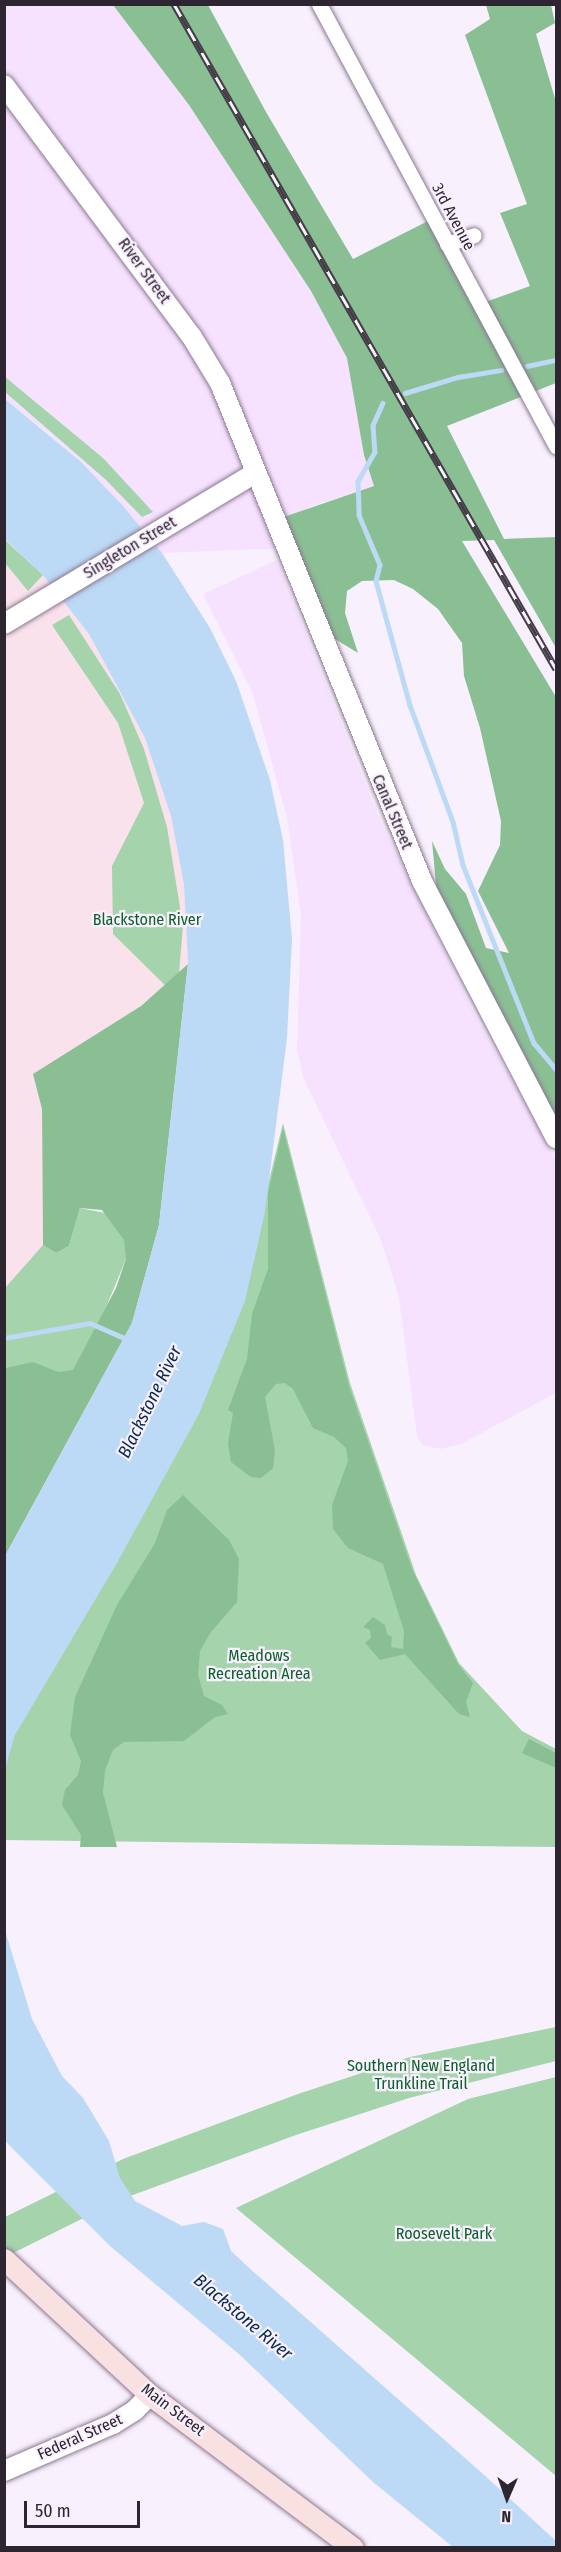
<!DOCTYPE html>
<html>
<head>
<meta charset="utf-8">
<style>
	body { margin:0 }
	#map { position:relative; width:561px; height:2552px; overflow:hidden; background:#f8f0fc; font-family:"Fira Sans Condensed",sans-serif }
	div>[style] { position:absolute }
	.commercial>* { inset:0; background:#fae2ec }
	.built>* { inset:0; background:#f6e2ff }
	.green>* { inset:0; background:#a4d3ac }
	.forest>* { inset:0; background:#8abf94 }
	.water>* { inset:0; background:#bcd9f5 }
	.stream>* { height:4.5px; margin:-2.25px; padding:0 2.25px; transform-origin:2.25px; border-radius:2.25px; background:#bcd9f5 }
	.roads { filter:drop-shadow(0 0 2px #8b7892) drop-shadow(0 0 2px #8b7892) }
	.minor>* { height:15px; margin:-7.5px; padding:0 7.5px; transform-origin:7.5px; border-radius:7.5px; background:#fff }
	.tertiary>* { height:20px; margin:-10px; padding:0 10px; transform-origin:10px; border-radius:10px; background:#fff }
	.secondary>* { height:21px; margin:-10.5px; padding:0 10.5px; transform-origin:10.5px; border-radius:10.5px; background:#fae1e1 }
	.rail>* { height:7px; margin-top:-3.5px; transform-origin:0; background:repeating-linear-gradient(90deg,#f8f0fc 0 14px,#443c47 0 28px); box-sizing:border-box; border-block:2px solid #443c47 }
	span { translate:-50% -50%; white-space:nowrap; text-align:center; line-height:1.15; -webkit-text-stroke:4.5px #f8f0fc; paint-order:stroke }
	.street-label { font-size:16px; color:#2d2530 }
	.park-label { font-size:16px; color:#0b5f2a }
	.water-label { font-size:18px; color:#072b49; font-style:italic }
	.frame { position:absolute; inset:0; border:6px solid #2d2530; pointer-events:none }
	.north { position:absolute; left:477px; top:2468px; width:60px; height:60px; -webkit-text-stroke:4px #f8f0fc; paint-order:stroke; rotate:182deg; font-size:16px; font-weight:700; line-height:24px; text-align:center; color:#2d2530 }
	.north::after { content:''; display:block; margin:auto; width:21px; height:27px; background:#2d2530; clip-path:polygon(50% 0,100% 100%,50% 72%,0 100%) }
	.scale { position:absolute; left:24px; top:2501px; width:116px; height:27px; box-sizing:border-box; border:3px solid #2d2530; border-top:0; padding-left:8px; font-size:18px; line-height:21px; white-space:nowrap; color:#2d2530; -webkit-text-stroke:4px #f8f0fc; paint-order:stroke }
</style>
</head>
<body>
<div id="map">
	<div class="commercial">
		<i style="clip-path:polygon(5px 539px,43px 575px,89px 634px,145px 738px,171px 816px,184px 885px,188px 964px,141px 1006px,34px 1074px,42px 1109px,43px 1245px,5px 1288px)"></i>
	</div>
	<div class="built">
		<i style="clip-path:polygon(4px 5px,113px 5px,189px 105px,311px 291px,347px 358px,364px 455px,374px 486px,309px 507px,289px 548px,162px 553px,123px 506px,49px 434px,5px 399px)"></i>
		<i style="clip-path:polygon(277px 560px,378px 816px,474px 1013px,556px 1161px,556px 1393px,461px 1444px,441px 1449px,422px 1445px,417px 1436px,399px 1298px,391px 1271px,380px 1238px,303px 1077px,297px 1049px,301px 915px,287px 818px,253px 694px,203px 594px)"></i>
	</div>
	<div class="green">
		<i style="clip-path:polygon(4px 376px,103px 458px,153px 512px,142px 517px,105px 479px,5px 392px)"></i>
		<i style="clip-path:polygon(4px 539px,43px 575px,28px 591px,5px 563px)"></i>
		<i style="clip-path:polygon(69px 615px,120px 694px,144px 749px,167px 827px,183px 926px,177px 997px,126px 1259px,83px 1363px,5px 1427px,11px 1367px,5px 1368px,5px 1288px,43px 1245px,56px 1253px,69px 1246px,80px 1208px,105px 1213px,177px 997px,113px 934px,112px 866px,144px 803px,118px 723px,52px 625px)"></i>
		<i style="clip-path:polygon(283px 1123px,350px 1383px,416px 1575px,459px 1663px,522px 1731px,556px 1749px,556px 1847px,5px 1840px,5px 1762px,14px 1729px,265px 1197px)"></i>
		<i style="clip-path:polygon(556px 2027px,556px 2061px,409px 2098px,296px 2135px,122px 2199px,5px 2257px,5px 2217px,123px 2159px,298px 2094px,410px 2057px)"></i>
		<i style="clip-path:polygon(556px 2077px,556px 2476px,236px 2208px,468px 2099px)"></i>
	</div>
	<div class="forest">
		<i style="clip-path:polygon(113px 5px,208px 5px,266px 112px,353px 259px,430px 220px,477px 305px,530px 286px,500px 213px,527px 204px,465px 35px,490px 19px,486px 5px,551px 5px,555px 23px,536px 34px,556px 102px,556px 383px,447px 426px,504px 539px,556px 537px,556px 648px,494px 540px,462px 541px,556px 697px,556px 1132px,437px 896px,432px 841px,445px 869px,466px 894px,486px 948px,509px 953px,478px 891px,500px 845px,501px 821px,480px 728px,464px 676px,462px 643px,438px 609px,413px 589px,394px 580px,362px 581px,347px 591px,345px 613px,358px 653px,335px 639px,322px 625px,278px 519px,374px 486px,364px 455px,347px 358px,311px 291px,189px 105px)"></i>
		<i style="clip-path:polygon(188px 964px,159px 1225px,132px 1323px,5px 1556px,5px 1368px,33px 1362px,58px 1372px,73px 1370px,116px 1288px,126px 1259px,124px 1240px,102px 1210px,80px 1208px,69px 1246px,56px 1253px,43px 1245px,42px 1109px,33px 1074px,141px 1006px)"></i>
		<i style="clip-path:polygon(283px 1128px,349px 1386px,412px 1569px,458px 1664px,473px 1683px,466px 1702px,470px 1717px,459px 1714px,405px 1654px,380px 1660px,365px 1643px,371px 1638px,370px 1630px,363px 1627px,373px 1617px,385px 1625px,387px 1634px,392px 1637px,391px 1647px,403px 1649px,404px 1631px,383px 1564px,348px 1548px,333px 1529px,332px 1505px,348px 1461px,346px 1448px,334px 1437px,313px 1428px,293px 1389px,285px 1383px,276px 1384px,265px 1397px,275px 1451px,273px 1468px,261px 1478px,251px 1477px,231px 1462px,228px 1443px,233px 1413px,228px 1410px,247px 1359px,252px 1314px,268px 1269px,268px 1193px)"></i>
		<i style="clip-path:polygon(183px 1495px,229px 1540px,239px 1559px,237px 1602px,211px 1632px,200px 1651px,198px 1675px,204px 1696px,222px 1705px,228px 1714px,215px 1717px,184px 1741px,124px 1742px,113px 1750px,105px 1770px,103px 1793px,117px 1847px,80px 1847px,81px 1835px,62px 1805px,65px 1790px,78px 1775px,81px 1761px,70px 1735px,75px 1697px,117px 1605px,155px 1543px,167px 1510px)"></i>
		<i style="clip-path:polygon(529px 1739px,556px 1753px,556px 1768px,522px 1753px)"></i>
	</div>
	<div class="water">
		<i style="clip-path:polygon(5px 399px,81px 462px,123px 506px,162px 553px,210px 628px,236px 681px,270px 780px,283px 840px,292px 939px,287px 1038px,265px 1212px,245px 1301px,199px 1414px,117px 1563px,15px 1735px,5px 1769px,5px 1556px,132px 1323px,159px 1225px,188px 964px,184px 885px,171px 816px,145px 738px,89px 634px,43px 575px,5px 539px)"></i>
		<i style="clip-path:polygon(4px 1927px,32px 2019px,62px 2076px,83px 2098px,109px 2141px,120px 2178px,135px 2201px,182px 2226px,204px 2222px,223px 2229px,231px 2251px,247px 2266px,482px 2473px,556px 2541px,556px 2547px,453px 2547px,373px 2482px,240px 2355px,110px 2246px,10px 2146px,4px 2139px)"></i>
	</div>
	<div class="stream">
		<i style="left:527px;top:366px;width:30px;rotate:-12deg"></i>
		<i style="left:405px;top:393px;width:55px;rotate:-16.8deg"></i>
		<i style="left:458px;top:377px;width:44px;rotate:-9.2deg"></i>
		<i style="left:383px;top:403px;width:24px;rotate:114deg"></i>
		<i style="left:373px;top:425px;width:27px;rotate:86deg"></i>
		<i style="left:375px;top:452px;width:34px;rotate:120deg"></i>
		<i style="left:358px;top:481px;width:34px;rotate:88deg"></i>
		<i style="left:359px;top:515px;width:54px;rotate:67.2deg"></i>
		<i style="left:380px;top:565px;width:16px;rotate:104deg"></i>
		<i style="left:376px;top:581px;width:129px;rotate:74.7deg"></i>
		<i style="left:410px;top:705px;width:125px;rotate:69.8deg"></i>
		<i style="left:453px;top:822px;width:44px;rotate:76.9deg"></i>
		<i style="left:463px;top:865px;width:192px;rotate:68.3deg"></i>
		<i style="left:534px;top:1043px;width:34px;rotate:50deg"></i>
		<i style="left:4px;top:1338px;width:87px;rotate:-9.9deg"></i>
		<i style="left:90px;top:1323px;width:43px;rotate:23.6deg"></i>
	</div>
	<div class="roads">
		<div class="minor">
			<i style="left:319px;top:4px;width:502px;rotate:61.8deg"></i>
			<i style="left:447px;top:244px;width:28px;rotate:-18deg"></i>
		</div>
		<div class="tertiary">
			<i style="left:4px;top:85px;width:314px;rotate:53.3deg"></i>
			<i style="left:192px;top:337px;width:54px;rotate:58.7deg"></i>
			<i style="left:220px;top:383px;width:537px;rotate:67.92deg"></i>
			<i style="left:422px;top:881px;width:290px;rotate:62.5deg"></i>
			<i style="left:4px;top:624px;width:293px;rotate:-31deg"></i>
			<i style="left:4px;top:2471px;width:119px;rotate:-23.3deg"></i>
			<i style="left:113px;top:2424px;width:26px;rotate:-32deg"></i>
			<i style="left:135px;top:2410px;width:21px;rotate:-45deg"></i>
		</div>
		<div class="secondary">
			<i style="left:4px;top:2259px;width:200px;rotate:43deg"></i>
			<i style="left:150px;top:2395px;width:254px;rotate:37deg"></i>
		</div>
	</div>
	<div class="rail">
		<i style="left:174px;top:4px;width:767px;rotate:60.13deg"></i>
	</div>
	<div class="street-label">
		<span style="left:453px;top:217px;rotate:62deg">3rd Avenue</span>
		<span style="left:144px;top:271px;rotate:54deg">River Street</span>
		<span style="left:130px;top:548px;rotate:-31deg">Singleton Street</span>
		<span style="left:392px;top:812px;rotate:67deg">Canal Street</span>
		<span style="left:173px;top:2410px;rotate:37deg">Main Street</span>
		<span style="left:80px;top:2437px;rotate:-24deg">Federal Street</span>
	</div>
	<div class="park-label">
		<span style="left:147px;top:920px">Blackstone River</span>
		<span style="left:259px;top:1665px">Meadows<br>Recreation Area</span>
		<span style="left:421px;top:2075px">Southern New England<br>Trunkline Trail</span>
		<span style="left:444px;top:2234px">Roosevelt Park</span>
	</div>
	<div class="water-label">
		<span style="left:150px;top:1402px;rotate:-64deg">Blackstone River</span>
		<span style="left:243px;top:2317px;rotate:40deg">Blackstone River</span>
	</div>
	<div class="frame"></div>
	<div class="north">N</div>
	<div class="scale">50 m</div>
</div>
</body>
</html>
